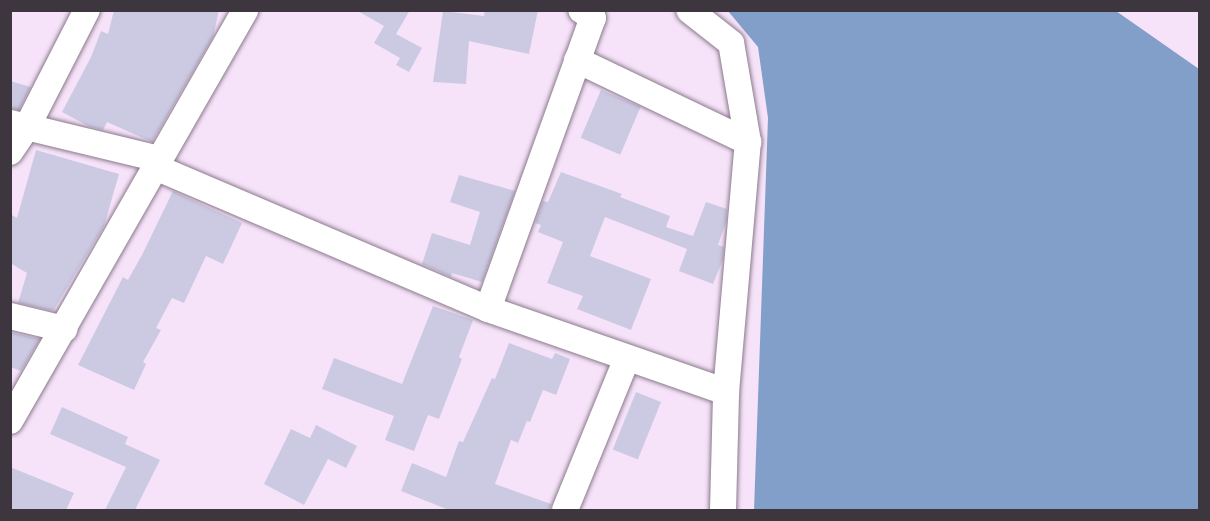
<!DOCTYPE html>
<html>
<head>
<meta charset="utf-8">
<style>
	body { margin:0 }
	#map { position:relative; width:1210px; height:521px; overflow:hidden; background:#f6e3f9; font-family:"Alegreya Sans",sans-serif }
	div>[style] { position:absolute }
	.water>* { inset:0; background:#819fc9 }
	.building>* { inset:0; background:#cccae3; transform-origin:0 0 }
	.roads { filter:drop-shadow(0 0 2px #8a798c) drop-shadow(0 0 2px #8a798c) }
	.minor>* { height:26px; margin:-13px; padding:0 13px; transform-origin:13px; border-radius:13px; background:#fff }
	span { translate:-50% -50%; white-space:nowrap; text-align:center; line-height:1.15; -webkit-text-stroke:4.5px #fff; paint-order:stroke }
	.frame { position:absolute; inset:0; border:12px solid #3d363e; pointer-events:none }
</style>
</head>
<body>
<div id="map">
	<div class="water">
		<i style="clip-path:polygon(728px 11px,1116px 11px,1199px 69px,1199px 510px,754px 510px,768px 118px,758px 47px)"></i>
	</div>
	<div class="building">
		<i style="clip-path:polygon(114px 10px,219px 10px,213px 37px,152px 142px,107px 122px,103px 130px,90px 127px,62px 112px,91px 57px,101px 31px,108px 34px)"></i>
		<i style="clip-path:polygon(356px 10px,410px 10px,396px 34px,422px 48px,409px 72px,396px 65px,400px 58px,374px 43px,384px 26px)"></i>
		<i style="clip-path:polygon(485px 10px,538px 10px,529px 54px,469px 41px,466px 84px,433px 82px,443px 11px,484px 16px)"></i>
		<i style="clip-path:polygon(10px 81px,31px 87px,19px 110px,10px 108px)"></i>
		<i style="left:601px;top:90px;width:43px;height:52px;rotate:23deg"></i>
		<i style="clip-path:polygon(36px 150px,119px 174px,104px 226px,53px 311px,18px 303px,27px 273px,10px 263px,10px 214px,17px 218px)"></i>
		<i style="clip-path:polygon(561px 172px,622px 194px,620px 197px,670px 216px,666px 227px,693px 236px,706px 202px,727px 209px,726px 222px,718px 245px,724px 247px,723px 259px,713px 284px,679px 271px,687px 249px,605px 217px,590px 256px,651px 279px,631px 330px,577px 309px,583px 296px,547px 283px,563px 242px,538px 232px,541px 225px,535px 223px,543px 201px,548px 202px)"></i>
		<i style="clip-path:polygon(459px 175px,515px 191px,482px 282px,452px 273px,451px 277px,422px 264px,432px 233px,470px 245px,480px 212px,450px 202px)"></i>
		<i style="clip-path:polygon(173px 191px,242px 223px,223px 264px,206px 256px,184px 303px,172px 298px,156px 328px,161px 330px,143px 362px,146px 364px,134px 390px,78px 365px,123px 277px,128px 280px,143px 253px)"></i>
		<i style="clip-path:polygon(433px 306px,473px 320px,459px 357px,462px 359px,439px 419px,428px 415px,414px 451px,385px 440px,394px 416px,322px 389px,334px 358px,402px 384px)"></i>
		<i style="clip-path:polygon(10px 332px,40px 339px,21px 371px,10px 367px)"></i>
		<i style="clip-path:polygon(509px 343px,552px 359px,555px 353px,570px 359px,556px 395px,543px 390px,530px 422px,527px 421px,518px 443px,511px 440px,495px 484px,551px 504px,550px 510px,449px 510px,401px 491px,412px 463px,446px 477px,459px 441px,463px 442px,492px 378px,495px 379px)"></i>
		<i style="left:636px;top:392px;width:27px;height:62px;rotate:22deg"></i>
		<i style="clip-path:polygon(62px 407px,128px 437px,125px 444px,160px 460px,135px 510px,105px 510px,126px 467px,50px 434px)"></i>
		<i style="clip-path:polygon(316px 425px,357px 446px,346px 468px,328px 459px,304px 505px,264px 484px,291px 429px,310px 438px)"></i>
		<i style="clip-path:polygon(10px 467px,74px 493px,66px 510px,10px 510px)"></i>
	</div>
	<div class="roads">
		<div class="minor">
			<i style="left:577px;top:60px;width:190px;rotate:25.6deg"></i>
			<i style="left:10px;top:123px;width:153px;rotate:13.6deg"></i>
			<i style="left:10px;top:152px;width:30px;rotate:-56deg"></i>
			<i style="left:27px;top:127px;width:131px;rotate:-62.9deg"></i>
			<i style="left:155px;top:167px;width:362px;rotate:23.1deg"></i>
			<i style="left:488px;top:309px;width:309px;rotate:-70.2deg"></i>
			<i style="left:593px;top:18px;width:14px;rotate:-146deg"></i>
			<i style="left:488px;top:309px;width:252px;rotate:19.2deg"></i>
			<i style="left:726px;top:392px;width:251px;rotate:-85deg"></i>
			<i style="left:748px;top:142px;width:100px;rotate:-99.7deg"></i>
			<i style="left:731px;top:43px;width:53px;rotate:-141.8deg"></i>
			<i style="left:10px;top:316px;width:56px;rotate:13.5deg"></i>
			<i style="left:10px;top:421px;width:473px;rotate:-60.2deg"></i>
			<i style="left:565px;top:510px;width:164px;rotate:-67.8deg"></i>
			<i style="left:723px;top:510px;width:118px;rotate:-88.5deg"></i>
		</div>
	</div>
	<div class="frame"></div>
</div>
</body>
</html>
